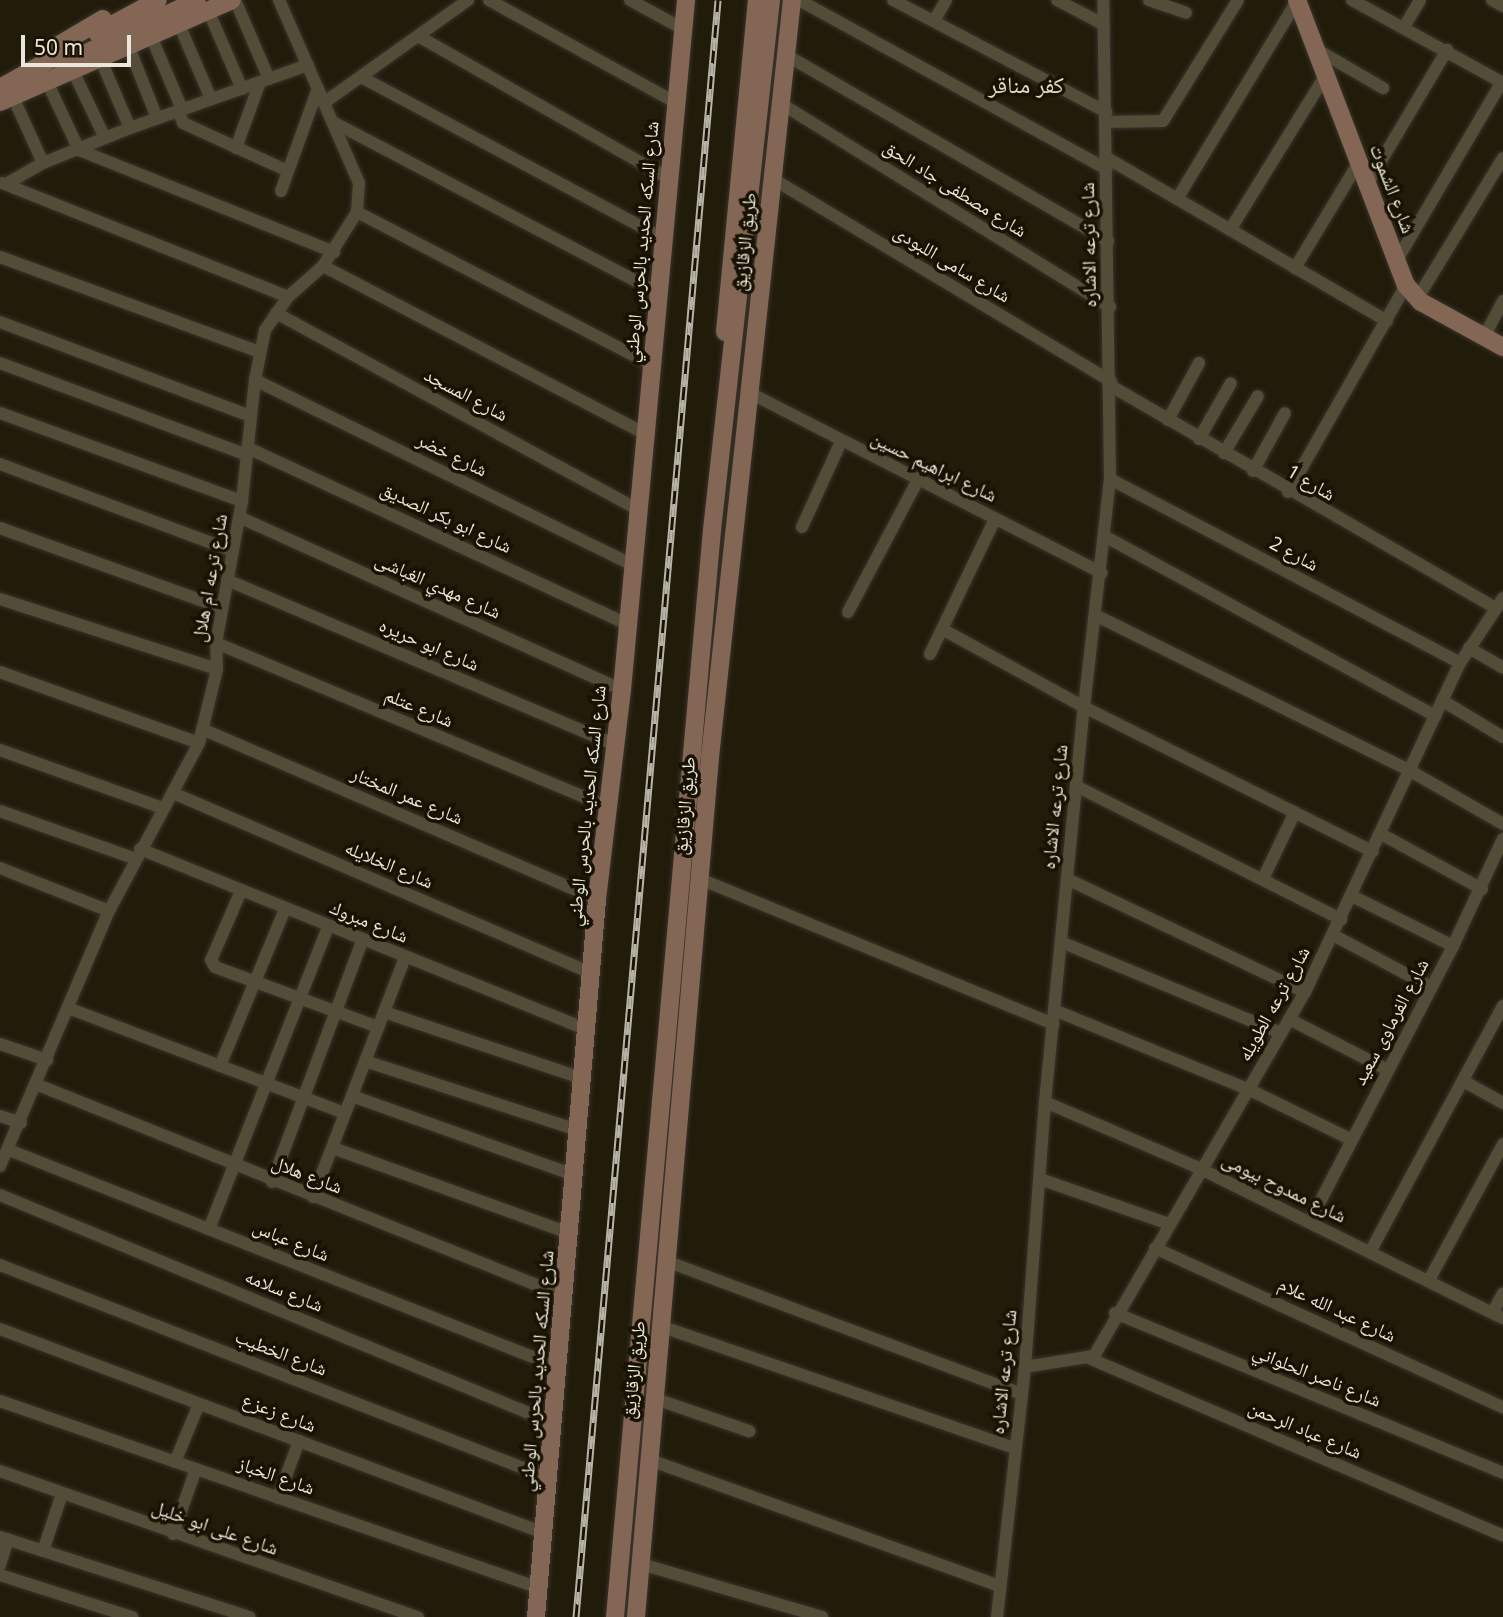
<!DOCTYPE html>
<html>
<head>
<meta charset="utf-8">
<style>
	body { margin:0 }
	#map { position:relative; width:1503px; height:1617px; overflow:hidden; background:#211b0a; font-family:"Noto Sans","Noto Naskh Arabic",sans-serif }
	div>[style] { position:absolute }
	.roads { filter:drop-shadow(0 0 2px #38332c) drop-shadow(0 0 2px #38332c) }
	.street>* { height:12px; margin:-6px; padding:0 6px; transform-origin:6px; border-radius:6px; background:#534c39 }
	.secondary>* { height:18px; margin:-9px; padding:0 9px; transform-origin:9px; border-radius:9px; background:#846654 }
	.rail>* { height:7px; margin-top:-3.5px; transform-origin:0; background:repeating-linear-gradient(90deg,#181203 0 13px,#b8b3a7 0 26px); box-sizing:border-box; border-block:2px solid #b8b3a7 }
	span { translate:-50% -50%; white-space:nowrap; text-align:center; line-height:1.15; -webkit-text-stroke:7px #181203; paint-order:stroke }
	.street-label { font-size:19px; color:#eae6db }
	.quarter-label { font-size:23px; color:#e3dac4 }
	.scale { position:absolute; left:21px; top:35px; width:110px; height:32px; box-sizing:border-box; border:4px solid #eae6db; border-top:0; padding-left:9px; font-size:21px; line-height:24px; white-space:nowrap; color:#eae6db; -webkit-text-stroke:5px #181203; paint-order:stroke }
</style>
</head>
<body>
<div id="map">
	<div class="roads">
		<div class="street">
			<i style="left:235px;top:0;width:86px;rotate:66.7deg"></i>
			<i style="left:489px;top:0;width:213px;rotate:28.8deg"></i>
			<i style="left:630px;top:0;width:60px;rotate:28.7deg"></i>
			<i style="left:799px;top:0;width:351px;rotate:28.8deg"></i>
			<i style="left:893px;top:0;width:241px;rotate:27.7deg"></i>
			<i style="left:1057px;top:0;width:52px;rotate:27.6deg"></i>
			<i style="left:1149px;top:0;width:39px;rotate:19deg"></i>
			<i style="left:1352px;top:0;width:172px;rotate:28.8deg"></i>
			<i style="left:1492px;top:0;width:13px;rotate:29deg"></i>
			<i style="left:208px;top:10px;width:86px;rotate:66.7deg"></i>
			<i style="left:934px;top:21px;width:24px;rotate:-60deg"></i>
			<i style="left:178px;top:22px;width:84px;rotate:66.8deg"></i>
			<i style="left:1404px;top:27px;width:31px;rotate:-59deg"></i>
			<i style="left:150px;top:34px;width:82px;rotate:66.9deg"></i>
			<i style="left:418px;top:36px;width:290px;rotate:29.6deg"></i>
			<i style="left:128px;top:45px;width:79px;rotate:68.3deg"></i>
			<i style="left:1314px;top:48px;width:80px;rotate:30.1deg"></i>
			<i style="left:786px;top:55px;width:372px;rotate:30deg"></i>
			<i style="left:100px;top:58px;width:76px;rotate:66.8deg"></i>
			<i style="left:73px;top:71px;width:74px;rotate:64.5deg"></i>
			<i style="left:361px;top:77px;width:344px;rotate:28.1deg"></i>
			<i style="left:48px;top:84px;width:73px;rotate:64.8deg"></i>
			<i style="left:79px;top:150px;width:275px;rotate:21.8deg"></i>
			<i style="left:13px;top:97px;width:72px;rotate:65.6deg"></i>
			<i style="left:325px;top:102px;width:176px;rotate:-35.5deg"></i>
			<i style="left:780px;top:103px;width:388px;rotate:31.7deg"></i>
			<i style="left:178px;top:111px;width:13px;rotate:67deg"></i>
			<i style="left:183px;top:123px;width:115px;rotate:24.6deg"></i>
			<i style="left:333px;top:122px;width:368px;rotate:27.7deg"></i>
			<i style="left:1106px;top:122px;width:57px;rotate:-1deg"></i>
			<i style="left:1163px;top:121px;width:142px;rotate:-58.2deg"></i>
			<i style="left:236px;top:148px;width:70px;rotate:-70deg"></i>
			<i style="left:1107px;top:158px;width:324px;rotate:30.2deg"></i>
			<i style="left:773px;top:179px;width:394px;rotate:30.9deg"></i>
			<i style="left:2px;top:183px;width:308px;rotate:21.7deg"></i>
			<i style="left:1368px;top:183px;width:155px;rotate:-59.3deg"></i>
			<i style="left:6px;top:184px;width:43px;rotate:-29.6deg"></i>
			<i style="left:43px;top:163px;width:94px;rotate:-21.9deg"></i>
			<i style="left:130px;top:128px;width:189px;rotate:-19.5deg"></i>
			<i style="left:281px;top:191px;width:109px;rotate:-70.2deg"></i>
			<i style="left:1177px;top:199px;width:232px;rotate:-58.8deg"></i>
			<i style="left:357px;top:212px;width:332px;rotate:27.4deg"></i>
			<i style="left:1230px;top:230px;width:181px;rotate:-58.3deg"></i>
			<i style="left:0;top:257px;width:276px;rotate:20.1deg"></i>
			<i style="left:1397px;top:260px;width:207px;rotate:-59.5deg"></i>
			<i style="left:323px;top:266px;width:364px;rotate:27.5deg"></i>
			<i style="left:1295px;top:268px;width:124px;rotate:-58.9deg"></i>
			<i style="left:1417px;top:299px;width:165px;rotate:-58.6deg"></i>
			<i style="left:276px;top:313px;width:413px;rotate:28.5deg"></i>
			<i style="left:0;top:322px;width:267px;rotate:20.6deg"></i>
			<i style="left:1484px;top:337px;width:41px;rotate:-62.2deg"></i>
			<i style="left:0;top:363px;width:264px;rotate:20.4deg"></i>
			<i style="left:255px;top:380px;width:421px;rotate:26.1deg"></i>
			<i style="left:1111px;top:386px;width:444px;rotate:30deg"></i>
			<i style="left:750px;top:393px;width:395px;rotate:27.1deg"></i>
			<i style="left:0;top:413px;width:258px;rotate:20deg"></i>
			<i style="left:1168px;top:420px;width:65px;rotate:-61.5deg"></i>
			<i style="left:1199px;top:439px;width:64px;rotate:-60.3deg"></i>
			<i style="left:248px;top:448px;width:419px;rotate:24.9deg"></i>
			<i style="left:1224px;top:453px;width:66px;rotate:-59.2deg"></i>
			<i style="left:0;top:464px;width:249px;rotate:20.5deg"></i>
			<i style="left:1253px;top:471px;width:66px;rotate:-61.1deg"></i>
			<i style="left:1110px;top:479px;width:395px;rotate:27.7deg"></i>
			<i style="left:1288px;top:492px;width:238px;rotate:-60.3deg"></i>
			<i style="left:239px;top:517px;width:420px;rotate:24.3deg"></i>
			<i style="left:802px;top:527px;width:94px;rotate:-65.4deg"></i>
			<i style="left:0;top:528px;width:236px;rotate:19.8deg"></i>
			<i style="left:1106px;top:537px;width:375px;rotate:28.5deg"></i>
			<i style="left:227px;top:580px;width:422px;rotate:23deg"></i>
			<i style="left:0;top:599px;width:228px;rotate:17.9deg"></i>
			<i style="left:848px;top:612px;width:149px;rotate:-62.1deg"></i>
			<i style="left:1097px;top:616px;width:352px;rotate:26.3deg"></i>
			<i style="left:1412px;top:772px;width:105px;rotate:29.7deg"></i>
			<i style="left:942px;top:629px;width:162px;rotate:28.8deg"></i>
			<i style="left:1084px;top:707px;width:323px;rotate:26.6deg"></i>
			<i style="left:216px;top:643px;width:425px;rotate:22.7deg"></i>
			<i style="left:1469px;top:648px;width:39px;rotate:30deg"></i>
			<i style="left:930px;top:654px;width:150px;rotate:-64.3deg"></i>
			<i style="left:0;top:672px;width:211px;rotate:19.6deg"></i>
			<i style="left:1443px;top:701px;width:70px;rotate:31deg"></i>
			<i style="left:202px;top:729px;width:430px;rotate:23.3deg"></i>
			<i style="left:0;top:750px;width:173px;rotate:19.6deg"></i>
			<i style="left:1076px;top:786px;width:297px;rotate:26.7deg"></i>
			<i style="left:173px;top:793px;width:454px;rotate:23.3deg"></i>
			<i style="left:0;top:811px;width:144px;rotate:19.4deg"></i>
			<i style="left:1381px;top:834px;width:115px;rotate:28.6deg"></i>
			<i style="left:140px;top:849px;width:481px;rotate:22deg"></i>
			<i style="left:0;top:868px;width:117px;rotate:21.5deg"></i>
			<i style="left:700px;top:879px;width:382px;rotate:22.3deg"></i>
			<i style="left:1067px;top:879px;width:263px;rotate:25.4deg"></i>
			<i style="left:1263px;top:879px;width:74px;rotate:-64.5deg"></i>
			<i style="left:241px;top:891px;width:75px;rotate:113.5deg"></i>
			<i style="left:211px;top:960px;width:8px;rotate:60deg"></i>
			<i style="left:215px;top:967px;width:174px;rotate:20.2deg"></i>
			<i style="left:1352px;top:896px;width:113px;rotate:26.3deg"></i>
			<i style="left:1333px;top:935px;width:111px;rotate:28deg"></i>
			<i style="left:1061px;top:942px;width:238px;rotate:22.5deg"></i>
			<i style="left:68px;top:1008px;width:296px;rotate:20.8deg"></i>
			<i style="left:1054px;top:1010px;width:209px;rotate:22.2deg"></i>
			<i style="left:1248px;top:1089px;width:114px;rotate:26.1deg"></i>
			<i style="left:384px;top:1012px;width:208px;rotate:18.5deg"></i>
			<i style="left:1289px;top:1019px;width:111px;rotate:27.3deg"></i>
			<i style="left:0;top:1044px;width:50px;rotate:18.8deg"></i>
			<i style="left:365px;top:1061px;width:223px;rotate:18deg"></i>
			<i style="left:220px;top:1066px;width:170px;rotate:-67.5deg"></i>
			<i style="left:1463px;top:1081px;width:46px;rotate:28.8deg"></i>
			<i style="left:38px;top:1085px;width:567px;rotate:21.86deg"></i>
			<i style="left:352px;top:1096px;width:236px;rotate:19.6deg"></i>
			<i style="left:1045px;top:1102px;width:170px;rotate:23.2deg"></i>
			<i style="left:1201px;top:1169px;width:337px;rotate:26.3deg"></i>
			<i style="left:0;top:1116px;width:22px;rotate:18deg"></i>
			<i style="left:333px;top:1148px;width:251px;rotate:19.8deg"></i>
			<i style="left:9px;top:1150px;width:590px;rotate:21.57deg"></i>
			<i style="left:0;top:1166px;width:277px;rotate:-66.9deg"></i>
			<i style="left:109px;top:911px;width:191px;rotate:-61.8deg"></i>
			<i style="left:199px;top:743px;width:76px;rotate:-76.3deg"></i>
			<i style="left:217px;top:669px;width:26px;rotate:-92deg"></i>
			<i style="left:216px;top:643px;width:144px;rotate:-79.6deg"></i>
			<i style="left:242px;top:501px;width:122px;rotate:-83.9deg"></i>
			<i style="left:255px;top:380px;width:51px;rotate:-78.7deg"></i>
			<i style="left:265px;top:330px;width:40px;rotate:-55.1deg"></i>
			<i style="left:288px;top:297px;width:47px;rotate:-41.5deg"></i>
			<i style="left:323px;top:266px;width:64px;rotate:-57.8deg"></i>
			<i style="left:357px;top:212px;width:29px;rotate:-86deg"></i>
			<i style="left:359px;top:183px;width:200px;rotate:-113.6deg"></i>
			<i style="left:1040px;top:1179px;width:137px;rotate:19.2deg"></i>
			<i style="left:272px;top:1182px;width:257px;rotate:-69.5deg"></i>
			<i style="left:0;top:1195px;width:598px;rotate:22.41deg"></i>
			<i style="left:313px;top:1197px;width:257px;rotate:-69deg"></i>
			<i style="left:1310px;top:1221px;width:310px;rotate:-62.5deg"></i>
			<i style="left:1453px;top:946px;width:118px;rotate:-65deg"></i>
			<i style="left:209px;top:1229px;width:325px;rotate:-68.5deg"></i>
			<i style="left:1155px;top:1248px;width:383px;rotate:24.6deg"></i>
			<i style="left:1370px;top:1252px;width:280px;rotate:-61.6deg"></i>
			<i style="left:666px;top:1261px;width:380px;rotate:20.5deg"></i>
			<i style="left:0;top:1265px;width:589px;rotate:21.21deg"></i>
			<i style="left:1429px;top:1280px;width:155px;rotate:-61.4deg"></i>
			<i style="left:1493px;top:1312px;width:21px;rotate:-62deg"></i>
			<i style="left:1115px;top:1313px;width:420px;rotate:22.4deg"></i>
			<i style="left:660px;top:1326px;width:375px;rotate:19deg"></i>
			<i style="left:0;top:1329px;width:581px;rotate:20.56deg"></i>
			<i style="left:1091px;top:1359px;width:448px;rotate:23.2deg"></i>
			<i style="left:1025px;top:1367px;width:70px;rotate:-9.1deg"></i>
			<i style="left:1094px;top:1356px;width:421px;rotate:-59.9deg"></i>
			<i style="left:1305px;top:992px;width:364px;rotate:-64.8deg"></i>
			<i style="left:1460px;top:663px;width:78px;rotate:-56.5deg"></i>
			<i style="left:653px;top:1398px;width:102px;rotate:19deg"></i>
			<i style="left:0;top:1401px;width:571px;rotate:19.13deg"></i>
			<i style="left:647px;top:1459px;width:375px;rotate:19.8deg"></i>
			<i style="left:175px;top:1462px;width:63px;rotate:-67.5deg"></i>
			<i style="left:0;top:1471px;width:443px;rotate:19.3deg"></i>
			<i style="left:278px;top:1498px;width:61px;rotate:-69.8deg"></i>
			<i style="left:173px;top:1534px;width:69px;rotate:-70.5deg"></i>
			<i style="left:0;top:1537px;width:262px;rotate:17.8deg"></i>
			<i style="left:43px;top:1551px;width:60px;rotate:-71.6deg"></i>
			<i style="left:641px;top:1564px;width:189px;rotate:16.3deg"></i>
			<i style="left:0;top:1565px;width:27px;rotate:-73deg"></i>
			<i style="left:0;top:1575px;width:139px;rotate:17.7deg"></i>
			<i style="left:997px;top:1617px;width:252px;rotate:-83.6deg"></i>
			<i style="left:1025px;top:1367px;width:266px;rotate:-85.7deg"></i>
			<i style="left:1045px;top:1102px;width:397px;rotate:-84.4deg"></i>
			<i style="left:1084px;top:707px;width:229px;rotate:-83.5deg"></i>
			<i style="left:1110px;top:479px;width:479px;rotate:-90.8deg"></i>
		</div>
		<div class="secondary">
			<i style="left:1297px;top:0;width:305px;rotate:69.1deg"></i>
			<i style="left:1406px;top:285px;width:23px;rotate:49deg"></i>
			<i style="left:1421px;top:302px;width:94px;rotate:28.8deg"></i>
			<i style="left:97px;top:33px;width:69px;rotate:-28.4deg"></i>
			<i style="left:52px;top:49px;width:59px;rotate:-30.5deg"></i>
			<i style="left:63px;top:64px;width:148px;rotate:-25.5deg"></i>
			<i style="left:0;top:88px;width:79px;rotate:-29.5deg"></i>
			<i style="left:0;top:102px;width:253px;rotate:-23.7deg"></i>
			<i style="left:725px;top:332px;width:334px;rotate:-84.5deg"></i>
			<i style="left:536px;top:1617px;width:721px;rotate:-85.14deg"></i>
			<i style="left:597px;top:899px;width:210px;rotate:-83.2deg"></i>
			<i style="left:622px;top:690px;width:693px;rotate:-84.7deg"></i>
			<i style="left:615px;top:1617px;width:1091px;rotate:-84.9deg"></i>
			<i style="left:712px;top:530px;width:533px;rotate:-83.65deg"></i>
			<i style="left:636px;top:1617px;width:863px;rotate:-85.08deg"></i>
			<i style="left:710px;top:757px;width:761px;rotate:-83.82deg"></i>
		</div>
	</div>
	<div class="rail">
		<i style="left:576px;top:1617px;width:1623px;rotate:-84.98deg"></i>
	</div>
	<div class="street-label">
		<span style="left:955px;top:189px;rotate:32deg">شارع مصطفى جاد الحق</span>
		<span style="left:1392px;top:189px;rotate:69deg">شارع الشموت</span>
		<span style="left:642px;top:242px;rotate:-85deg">شارع السكه الحديد بالحرس الوطني</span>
		<span style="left:745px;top:242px;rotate:-84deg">طريق الزقازيق</span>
		<span style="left:1089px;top:245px;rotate:-91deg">شارع ترعه الاشاره</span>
		<span style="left:952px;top:264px;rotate:31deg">شارع سامى اللبودى</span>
		<span style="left:466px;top:395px;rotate:28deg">شارع المسجد</span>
		<span style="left:452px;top:455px;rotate:26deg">شارع خضر</span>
		<span style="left:934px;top:467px;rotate:26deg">شارع ابراهيم حسين</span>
		<span style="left:1311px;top:483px;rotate:30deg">شارع 1</span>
		<span style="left:446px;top:518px;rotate:25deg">شارع ابو بكر الصديق</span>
		<span style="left:1294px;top:554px;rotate:28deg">شارع 2</span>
		<span style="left:210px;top:578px;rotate:-80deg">شارع ترعه ام هلال</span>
		<span style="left:438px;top:586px;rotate:24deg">شارع مهدي الغباشى</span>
		<span style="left:429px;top:645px;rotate:23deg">شارع ابو حريره</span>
		<span style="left:419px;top:708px;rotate:23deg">شارع عتلم</span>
		<span style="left:407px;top:796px;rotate:23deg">شارع عمر المختار</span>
		<span style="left:587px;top:806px;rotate:-84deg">شارع السكه الحديد بالحرس الوطني</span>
		<span style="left:685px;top:806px;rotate:-85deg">طريق الزقازيق</span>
		<span style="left:1055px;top:807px;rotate:-84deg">شارع ترعه الاشاره</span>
		<span style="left:389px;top:865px;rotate:23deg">شارع الخلايله</span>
		<span style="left:369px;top:922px;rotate:22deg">شارع مبروك</span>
		<span style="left:1274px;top:1004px;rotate:-61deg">شارع ترعه الطويله</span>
		<span style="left:1391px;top:1022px;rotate:-62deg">شارع الفرماوى سعيد</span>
		<span style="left:307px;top:1175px;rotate:21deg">شارع هلال</span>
		<span style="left:1284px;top:1188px;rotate:26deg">شارع ممدوح بيومى</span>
		<span style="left:291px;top:1241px;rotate:22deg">شارع عباس</span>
		<span style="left:284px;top:1291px;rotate:22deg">شارع سلامه</span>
		<span style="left:1337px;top:1310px;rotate:25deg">شارع عبد الله علام</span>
		<span style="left:281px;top:1353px;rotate:21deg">شارع الخطيب</span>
		<span style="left:634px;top:1370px;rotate:-84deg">طريق الزقازيق</span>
		<span style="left:537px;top:1371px;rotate:-85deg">شارع السكه الحديد بالحرس الوطني</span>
		<span style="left:1004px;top:1372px;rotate:-84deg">شارع ترعه الاشاره</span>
		<span style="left:1317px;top:1376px;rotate:22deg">شارع ناصر الحلواني</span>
		<span style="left:279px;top:1413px;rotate:21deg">شارع زعزع</span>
		<span style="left:1305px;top:1430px;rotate:23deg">شارع عباد الرحمن</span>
		<span style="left:276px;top:1476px;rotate:19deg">شارع الخباز</span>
		<span style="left:215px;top:1528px;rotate:19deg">شارع على ابو خليل</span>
	</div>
	<div class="quarter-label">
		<span style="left:1026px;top:84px">كفر مناقر</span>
	</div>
	<div class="scale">50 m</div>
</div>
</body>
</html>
